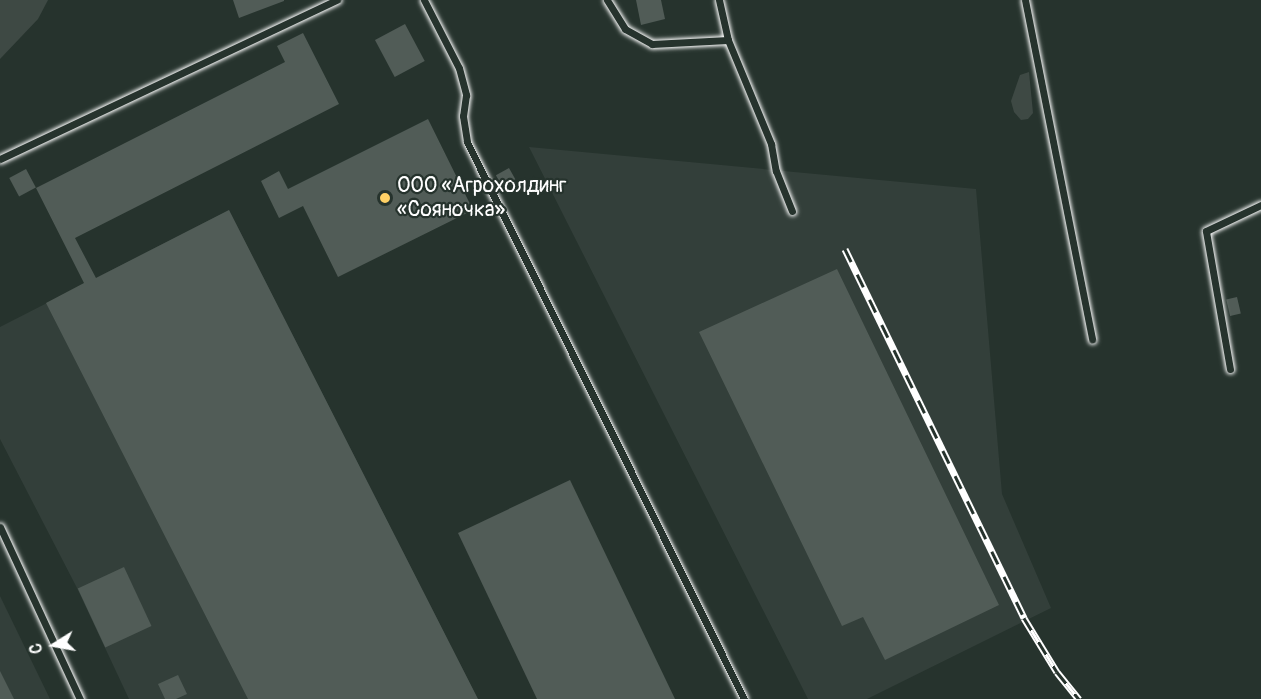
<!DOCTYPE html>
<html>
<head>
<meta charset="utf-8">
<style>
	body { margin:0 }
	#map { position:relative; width:1261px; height:699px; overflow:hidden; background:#26332d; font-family:Pangolin,sans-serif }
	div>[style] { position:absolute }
	.built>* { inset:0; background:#333f3a }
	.green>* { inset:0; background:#3e4944 }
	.building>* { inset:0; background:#515c57; transform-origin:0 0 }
	.roads { filter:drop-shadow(0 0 2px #fff) drop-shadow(0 0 2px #fff) }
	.service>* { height:7px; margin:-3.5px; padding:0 3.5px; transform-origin:3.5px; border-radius:3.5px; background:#26332d }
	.rail>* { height:7px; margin-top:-3.5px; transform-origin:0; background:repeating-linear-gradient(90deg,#26332d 0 14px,#fff 0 28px); box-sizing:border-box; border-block:2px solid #fff }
	.dots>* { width:16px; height:16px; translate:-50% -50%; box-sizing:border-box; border:3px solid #26332d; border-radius:50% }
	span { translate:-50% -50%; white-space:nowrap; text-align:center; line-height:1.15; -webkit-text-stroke:4.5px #26332d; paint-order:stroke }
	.poi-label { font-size:21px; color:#fff }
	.left { translate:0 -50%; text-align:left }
	.north { position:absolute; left:24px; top:615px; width:60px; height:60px; -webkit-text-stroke:4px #26332d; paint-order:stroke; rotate:259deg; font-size:16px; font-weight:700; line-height:24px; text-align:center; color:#fff }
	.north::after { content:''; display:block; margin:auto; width:21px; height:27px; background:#fff; clip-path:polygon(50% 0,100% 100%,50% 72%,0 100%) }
</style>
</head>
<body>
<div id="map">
	<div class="built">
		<i style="clip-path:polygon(529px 147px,976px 189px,1002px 494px,1051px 608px,867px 699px,808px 699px)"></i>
		<i style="clip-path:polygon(229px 210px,478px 699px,129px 699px,77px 588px,0 439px,0 327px)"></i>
		<i style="clip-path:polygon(0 596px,50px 699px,0 699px)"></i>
	</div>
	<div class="green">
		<i style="clip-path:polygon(0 0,48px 0,38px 19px,0 59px)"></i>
		<i style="clip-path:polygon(1029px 72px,1033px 113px,1028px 119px,1021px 120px,1014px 112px,1011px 101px,1020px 75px)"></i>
	</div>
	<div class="building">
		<i style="clip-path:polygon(233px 0,284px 0,284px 1px,239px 18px)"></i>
		<i style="clip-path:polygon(636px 0,661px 0,665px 19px,641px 25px)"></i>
		<i style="left:405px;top:24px;width:42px;height:34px;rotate:62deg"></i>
		<i style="clip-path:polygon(303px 33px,339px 104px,75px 238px,96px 278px,229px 210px,478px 699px,248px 699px,46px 303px,84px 283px,36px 188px,285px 62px,277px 46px)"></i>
		<i style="clip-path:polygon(428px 119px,473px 210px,338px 277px,303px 206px,279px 218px,261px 181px,279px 171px,288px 189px)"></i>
		<i style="left:509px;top:168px;width:13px;height:15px;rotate:61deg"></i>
		<i style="left:26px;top:169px;width:21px;height:19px;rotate:62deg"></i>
		<i style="clip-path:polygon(837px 269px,999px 605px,885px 660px,863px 617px,842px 626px,699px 332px)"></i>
		<i style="left:1237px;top:297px;width:17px;height:11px;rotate:77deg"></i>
		<i style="clip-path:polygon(570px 480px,675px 699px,537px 699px,458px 533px)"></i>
		<i style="left:124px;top:567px;width:65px;height:51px;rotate:65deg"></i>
		<i style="clip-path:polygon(0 671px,14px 699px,0 699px)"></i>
		<i style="clip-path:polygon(178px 675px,187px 694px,176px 699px,165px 699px,158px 684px)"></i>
	</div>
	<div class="roads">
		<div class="service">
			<i style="left:424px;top:0;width:76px;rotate:62.8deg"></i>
			<i style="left:459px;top:68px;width:28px;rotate:75deg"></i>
			<i style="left:466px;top:95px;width:21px;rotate:98deg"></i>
			<i style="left:463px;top:116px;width:26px;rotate:81deg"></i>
			<i style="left:467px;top:142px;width:622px;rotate:63.56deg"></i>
			<i style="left:607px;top:0;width:34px;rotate:58deg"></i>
			<i style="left:625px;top:29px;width:31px;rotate:29deg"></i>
			<i style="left:652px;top:44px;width:76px;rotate:-3deg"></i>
			<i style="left:728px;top:40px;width:113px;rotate:67.5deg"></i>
			<i style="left:771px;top:144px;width:27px;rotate:80deg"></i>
			<i style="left:776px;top:171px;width:43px;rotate:68.2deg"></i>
			<i style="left:719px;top:0;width:41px;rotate:77.3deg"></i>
			<i style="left:1025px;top:0;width:346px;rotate:78.8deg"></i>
			<i style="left:0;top:159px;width:373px;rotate:-25.3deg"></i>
			<i style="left:1230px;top:369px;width:140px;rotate:-99.9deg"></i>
			<i style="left:1206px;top:231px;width:61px;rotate:-25.3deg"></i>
			<i style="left:0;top:527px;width:190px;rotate:65.1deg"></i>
		</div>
	</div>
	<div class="rail">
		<i style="left:845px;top:249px;width:410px;rotate:64.1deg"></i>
		<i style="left:1024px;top:618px;width:63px;rotate:58.6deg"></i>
		<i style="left:1057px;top:672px;width:35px;rotate:51deg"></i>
	</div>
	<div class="dots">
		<i style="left:385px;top:198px;background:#ffd166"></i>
	</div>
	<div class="poi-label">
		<span class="left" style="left:397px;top:198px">ООО «Агрохолдинг<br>«Сояночка»</span>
	</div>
	<div class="north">С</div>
</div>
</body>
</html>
